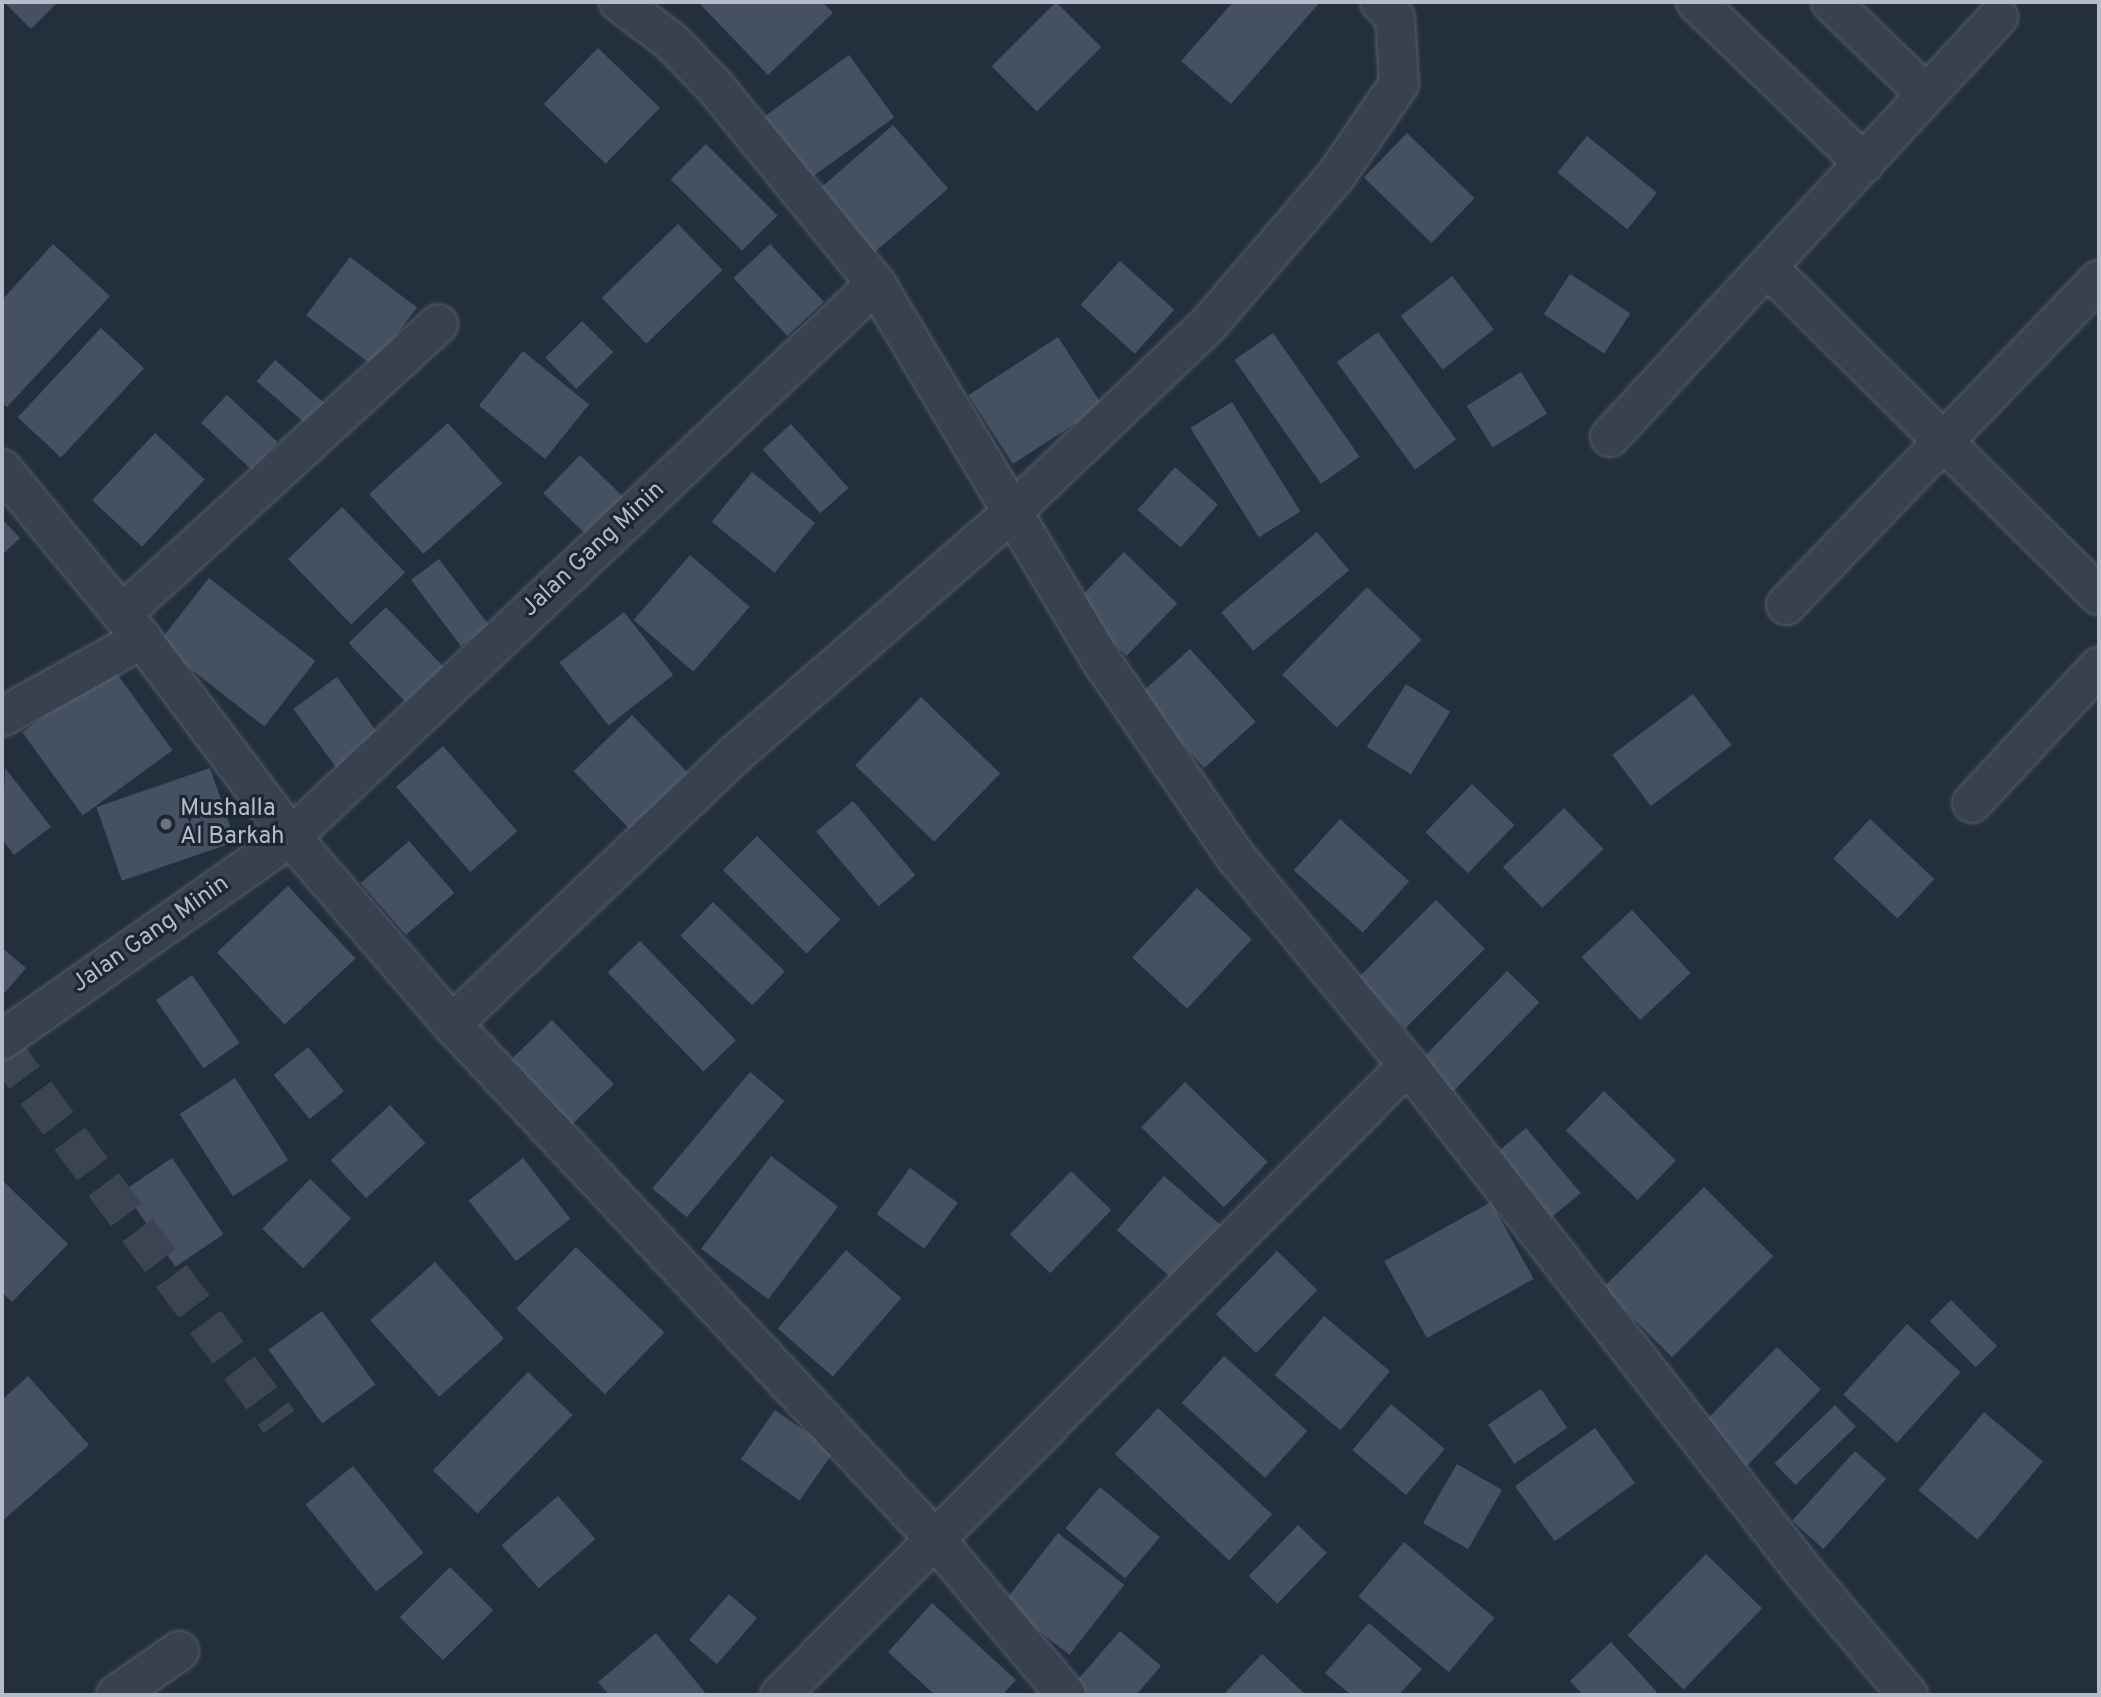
<!DOCTYPE html>
<html>
<head>
<meta charset="utf-8">
<style>
	body { margin:0 }
	#map { position:relative; width:2101px; height:1697px; overflow:hidden; background:#242f3e; font-family:Overpass,sans-serif }
	div>[style] { position:absolute }
	.building>* { inset:0; background:#455162; transform-origin:0 0 }
	.minor-tunnel>* { height:38px; margin-top:-19px; transform-origin:0; background:repeating-linear-gradient(90deg,#3a4453 0 38px,transparent 0 57px) }
	.roads { filter:drop-shadow(0 0 2px #565f6c) drop-shadow(0 0 2px #565f6c) }
	.minor>* { height:38px; margin:-19px; padding:0 19px; transform-origin:19px; border-radius:19px; background:#38414e }
	.dots>* { width:19px; height:19px; translate:-50% -50%; box-sizing:border-box; border:4px solid #1d2633; border-radius:50% }
	span { translate:-50% -50%; white-space:nowrap; text-align:center; line-height:1.15; -webkit-text-stroke:6px #1d2633; paint-order:stroke }
	.street-label { font-size:24px; color:#b4bcc9 }
	.poi-label { font-size:24px; color:#b4bcc9 }
	.left { translate:0 -50%; text-align:left }
	.frame { position:absolute; inset:0; border:4px solid #b4bcc9; pointer-events:none }
</style>
</head>
<body>
<div id="map">
	<div class="building">
		<i style="clip-path:polygon(4px 2px,58px 2px,31px 29px)"></i>
		<i style="clip-path:polygon(698px 2px,823px 2px,833px 13px,768px 75px)"></i>
		<i style="left:1056px;top:2px;width:64px;height:91px;rotate:45deg"></i>
		<i style="clip-path:polygon(1233px 2px,1320px 2px,1231px 104px,1181px 61px)"></i>
		<i style="left:598px;top:48px;width:86px;height:78px;rotate:44deg"></i>
		<i style="left:849px;top:55px;width:77px;height:105px;rotate:54deg"></i>
		<i style="left:893px;top:125px;width:84px;height:101px;rotate:49deg"></i>
		<i style="left:1407px;top:133px;width:94px;height:62px;rotate:44deg"></i>
		<i style="left:1587px;top:136px;width:90px;height:47px;rotate:39deg"></i>
		<i style="left:706px;top:144px;width:101px;height:50px;rotate:45deg"></i>
		<i style="left:678px;top:224px;width:64px;height:106px;rotate:46deg"></i>
		<i style="clip-path:polygon(53px 244px,110px 296px,7px 407px,2px 403px,2px 300px)"></i>
		<i style="left:770px;top:244px;width:79px;height:50px;rotate:47deg"></i>
		<i style="left:350px;top:257px;width:84px;height:73px;rotate:37deg"></i>
		<i style="left:1120px;top:261px;width:73px;height:59px;rotate:42deg"></i>
		<i style="left:1570px;top:274px;width:72px;height:48px;rotate:33deg"></i>
		<i style="left:1452px;top:276px;width:68px;height:65px;rotate:52deg"></i>
		<i style="left:582px;top:321px;width:44px;height:52px;rotate:45deg"></i>
		<i style="left:101px;top:328px;width:59px;height:122px;rotate:43deg"></i>
		<i style="left:1378px;top:332px;width:133px;height:51px;rotate:54deg"></i>
		<i style="left:1273px;top:333px;width:151px;height:47px;rotate:55deg"></i>
		<i style="left:1058px;top:337px;width:82px;height:107px;rotate:57deg"></i>
		<i style="left:523px;top:351px;width:85px;height:70px;rotate:39deg"></i>
		<i style="left:275px;top:360px;width:65px;height:28px;rotate:41deg"></i>
		<i style="left:1521px;top:372px;width:49px;height:64px;rotate:58deg"></i>
		<i style="left:227px;top:395px;width:69px;height:38px;rotate:43deg"></i>
		<i style="left:1232px;top:402px;width:129px;height:49px;rotate:58deg"></i>
		<i style="left:448px;top:423px;width:81px;height:106px;rotate:48deg"></i>
		<i style="left:791px;top:424px;width:86px;height:38px;rotate:48deg"></i>
		<i style="left:155px;top:433px;width:68px;height:92px;rotate:43deg"></i>
		<i style="left:580px;top:455px;width:71px;height:53px;rotate:44deg"></i>
		<i style="left:1175px;top:467px;width:57px;height:57px;rotate:41deg"></i>
		<i style="left:752px;top:472px;width:81px;height:64px;rotate:39deg"></i>
		<i style="left:342px;top:507px;width:91px;height:75px;rotate:46deg"></i>
		<i style="clip-path:polygon(2px 519px,20px 538px,2px 555px)"></i>
		<i style="left:1317px;top:532px;width:50px;height:125px;rotate:50deg"></i>
		<i style="left:1124px;top:552px;width:74px;height:73px;rotate:44deg"></i>
		<i style="left:690px;top:555px;width:79px;height:86px;rotate:41deg"></i>
		<i style="left:439px;top:559px;width:83px;height:35px;rotate:53deg"></i>
		<i style="left:209px;top:578px;width:135px;height:83px;rotate:38deg"></i>
		<i style="left:1367px;top:587px;width:76px;height:122px;rotate:44deg"></i>
		<i style="left:386px;top:607px;width:83px;height:52px;rotate:46deg"></i>
		<i style="left:624px;top:612px;width:80px;height:82px;rotate:52deg"></i>
		<i style="left:1190px;top:649px;width:98px;height:69px;rotate:48deg"></i>
		<i style="left:112px;top:667px;width:103px;height:111px;rotate:54deg"></i>
		<i style="left:337px;top:677px;width:76px;height:54px;rotate:54deg"></i>
		<i style="left:1406px;top:684px;width:52px;height:74px;rotate:32deg"></i>
		<i style="left:1693px;top:694px;width:64px;height:101px;rotate:53deg"></i>
		<i style="left:921px;top:697px;width:110px;height:95px;rotate:44deg"></i>
		<i style="left:632px;top:715px;width:89px;height:81px;rotate:46deg"></i>
		<i style="left:443px;top:746px;width:113px;height:62px;rotate:49deg"></i>
		<i style="clip-path:polygon(5px 768px,51px 827px,14px 855px,2px 839px)"></i>
		<i style="left:210px;top:768px;width:78px;height:120px;rotate:71deg"></i>
		<i style="left:1472px;top:784px;width:59px;height:67px;rotate:44deg"></i>
		<i style="left:853px;top:801px;width:97px;height:48px;rotate:50deg"></i>
		<i style="left:1564px;top:808px;width:57px;height:85px;rotate:46deg"></i>
		<i style="left:1340px;top:819px;width:93px;height:69px;rotate:42deg"></i>
		<i style="left:1870px;top:819px;width:88px;height:54px;rotate:43deg"></i>
		<i style="left:757px;top:836px;width:118px;height:48px;rotate:45deg"></i>
		<i style="left:409px;top:841px;width:69px;height:64px;rotate:49deg"></i>
		<i style="left:288px;top:886px;width:99px;height:97px;rotate:47deg"></i>
		<i style="left:1197px;top:888px;width:75px;height:95px;rotate:43deg"></i>
		<i style="left:1436px;top:900px;width:69px;height:112px;rotate:45deg"></i>
		<i style="left:713px;top:902px;width:100px;height:47px;rotate:44deg"></i>
		<i style="left:1632px;top:910px;width:86px;height:69px;rotate:47deg"></i>
		<i style="left:640px;top:941px;width:138px;height:45px;rotate:46deg"></i>
		<i style="clip-path:polygon(2px 948px,26px 968px,2px 996px)"></i>
		<i style="left:1507px;top:971px;width:45px;height:125px;rotate:44deg"></i>
		<i style="left:192px;top:975px;width:83px;height:44px;rotate:55deg"></i>
		<i style="left:552px;top:1020px;width:89px;height:70px;rotate:46deg"></i>
		<i style="left:308px;top:1047px;width:57px;height:44px;rotate:51deg"></i>
		<i style="left:750px;top:1072px;width:45px;height:152px;rotate:40deg"></i>
		<i style="left:235px;top:1078px;width:98px;height:66px;rotate:57deg"></i>
		<i style="left:1185px;top:1082px;width:115px;height:63px;rotate:44deg"></i>
		<i style="left:1604px;top:1091px;width:100px;height:55px;rotate:44deg"></i>
		<i style="left:390px;top:1105px;width:52px;height:81px;rotate:47deg"></i>
		<i style="left:1526px;top:1128px;width:85px;height:42px;rotate:50deg"></i>
		<i style="left:771px;top:1156px;width:84px;height:116px;rotate:37deg"></i>
		<i style="left:172px;top:1158px;width:92px;height:58px;rotate:56deg"></i>
		<i style="left:523px;top:1158px;width:77px;height:69px;rotate:52deg"></i>
		<i style="left:910px;top:1168px;width:59px;height:57px;rotate:36deg"></i>
		<i style="left:1071px;top:1171px;width:56px;height:88px;rotate:44deg"></i>
		<i style="left:1164px;top:1176px;width:86px;height:72px;rotate:41deg"></i>
		<i style="left:310px;top:1179px;width:57px;height:69px;rotate:44deg"></i>
		<i style="clip-path:polygon(2px 1180px,68px 1244px,12px 1302px,2px 1292px)"></i>
		<i style="left:1704px;top:1187px;width:98px;height:143px;rotate:45deg"></i>
		<i style="left:1491px;top:1202px;width:88px;height:122px;rotate:61deg"></i>
		<i style="left:576px;top:1247px;width:123px;height:86px;rotate:44deg"></i>
		<i style="left:846px;top:1250px;width:73px;height:104px;rotate:41deg"></i>
		<i style="left:1277px;top:1251px;width:56px;height:88px;rotate:44deg"></i>
		<i style="left:435px;top:1262px;width:103px;height:87px;rotate:48deg"></i>
		<i style="left:1951px;top:1300px;width:65px;height:30px;rotate:45deg"></i>
		<i style="left:322px;top:1311px;width:91px;height:66px;rotate:54deg"></i>
		<i style="left:1324px;top:1316px;width:86px;height:77px;rotate:40deg"></i>
		<i style="left:1907px;top:1324px;width:72px;height:95px;rotate:42deg"></i>
		<i style="left:1777px;top:1347px;width:61px;height:117px;rotate:44deg"></i>
		<i style="left:1224px;top:1356px;width:112px;height:63px;rotate:42deg"></i>
		<i style="left:528px;top:1372px;width:62px;height:137px;rotate:44deg"></i>
		<i style="clip-path:polygon(28px 1376px,89px 1445px,2px 1521px,2px 1400px)"></i>
		<i style="left:1541px;top:1389px;width:47px;height:64px;rotate:56deg"></i>
		<i style="left:1391px;top:1404px;width:70px;height:60px;rotate:40deg"></i>
		<i style="left:1835px;top:1405px;width:30px;height:84px;rotate:46deg"></i>
		<i style="left:1158px;top:1408px;width:156px;height:63px;rotate:43deg"></i>
		<i style="left:775px;top:1410px;width:72px;height:60px;rotate:35deg"></i>
		<i style="left:1984px;top:1412px;width:77px;height:102px;rotate:40deg"></i>
		<i style="left:1595px;top:1428px;width:68px;height:99px;rotate:54deg"></i>
		<i style="left:1855px;top:1451px;width:42px;height:94px;rotate:42deg"></i>
		<i style="left:1457px;top:1464px;width:52px;height:68px;rotate:30deg"></i>
		<i style="left:353px;top:1466px;width:112px;height:61px;rotate:51deg"></i>
		<i style="left:1100px;top:1487px;width:78px;height:54px;rotate:40deg"></i>
		<i style="left:558px;top:1496px;width:57px;height:75px;rotate:49deg"></i>
		<i style="left:1298px;top:1525px;width:40px;height:71px;rotate:44deg"></i>
		<i style="left:1058px;top:1533px;width:84px;height:89px;rotate:38deg"></i>
		<i style="left:1404px;top:1542px;width:118px;height:71px;rotate:40deg"></i>
		<i style="left:1706px;top:1554px;width:78px;height:113px;rotate:44deg"></i>
		<i style="left:450px;top:1567px;width:61px;height:71px;rotate:45deg"></i>
		<i style="left:729px;top:1594px;width:37px;height:61px;rotate:41deg"></i>
		<i style="clip-path:polygon(932px 1603px,1016px 1680px,1002px 1695px,935px 1695px,888px 1652px)"></i>
		<i style="clip-path:polygon(1369px 1623px,1422px 1669px,1399px 1695px,1351px 1695px,1325px 1673px)"></i>
		<i style="clip-path:polygon(1120px 1631px,1161px 1666px,1136px 1695px,1089px 1695px,1075px 1683px)"></i>
		<i style="clip-path:polygon(656px 1633px,707px 1695px,609px 1695px,598px 1682px)"></i>
		<i style="clip-path:polygon(1611px 1642px,1657px 1692px,1654px 1695px,1583px 1695px,1570px 1681px)"></i>
		<i style="clip-path:polygon(1262px 1654px,1306px 1695px,1223px 1695px)"></i>
	</div>
	<div class="minor-tunnel">
		<i style="left:2px;top:1047px;width:466px;rotate:53.5deg"></i>
	</div>
	<div class="roads">
		<div class="minor">
			<i style="left:619px;top:2px;width:66px;rotate:37deg"></i>
			<i style="left:672px;top:42px;width:65px;rotate:46.2deg"></i>
			<i style="left:717px;top:89px;width:252px;rotate:50.8deg"></i>
			<i style="left:876px;top:284px;width:445px;rotate:59.1deg"></i>
			<i style="left:1105px;top:666px;width:232px;rotate:55.6deg"></i>
			<i style="left:1236px;top:857px;width:270px;rotate:50.4deg"></i>
			<i style="left:1408px;top:1065px;width:645px;rotate:51.99deg"></i>
			<i style="left:1805px;top:1573px;width:160px;rotate:49.8deg"></i>
			<i style="left:1696px;top:2px;width:233px;rotate:43.8deg"></i>
			<i style="left:1831px;top:2px;width:132px;rotate:44.1deg"></i>
			<i style="left:1767px;top:267px;width:467px;rotate:44.7deg"></i>
			<i style="left:1610px;top:437px;width:572px;rotate:-47.27deg"></i>
			<i style="left:2px;top:469px;width:220px;rotate:50.5deg"></i>
			<i style="left:142px;top:639px;width:248px;rotate:53deg"></i>
			<i style="left:291px;top:837px;width:247px;rotate:49.3deg"></i>
			<i style="left:452px;top:1024px;width:705px;rotate:46.84deg"></i>
			<i style="left:934px;top:1538px;width:205px;rotate:49.9deg"></i>
			<i style="left:1786px;top:605px;width:451px;rotate:-46.1deg"></i>
			<i style="left:122px;top:614px;width:429px;rotate:-42.5deg"></i>
			<i style="left:2px;top:717px;width:160px;rotate:-29.1deg"></i>
			<i style="left:1972px;top:803px;width:186px;rotate:-47deg"></i>
			<i style="left:452px;top:1024px;width:388px;rotate:-43.6deg"></i>
			<i style="left:733px;top:756px;width:368px;rotate:-41.1deg"></i>
			<i style="left:1010px;top:514px;width:274px;rotate:-43.7deg"></i>
			<i style="left:1208px;top:325px;width:195px;rotate:-49.4deg"></i>
			<i style="left:1335px;top:177px;width:113px;rotate:-55.5deg"></i>
			<i style="left:1399px;top:84px;width:66px;rotate:-93.5deg"></i>
			<i style="left:1395px;top:18px;width:22px;rotate:-133deg"></i>
			<i style="left:2px;top:1040px;width:353px;rotate:-35.1deg"></i>
			<i style="left:291px;top:837px;width:805px;rotate:-43.39deg"></i>
			<i style="left:116px;top:1695px;width:77px;rotate:-34.9deg"></i>
			<i style="left:780px;top:1695px;width:890px;rotate:-45.09deg"></i>
		</div>
	</div>
	<div class="dots">
		<i style="left:166px;top:824px;background:#6b7280"></i>
	</div>
	<div class="street-label">
		<span style="left:594px;top:550px;rotate:-43deg">Jalan Gang Minin</span>
		<span style="left:151px;top:935px;rotate:-35deg">Jalan Gang Minin</span>
	</div>
	<div class="poi-label">
		<span class="left" style="left:180px;top:824px">Mushalla<br>Al Barkah</span>
	</div>
	<div class="frame"></div>
</div>
</body>
</html>
